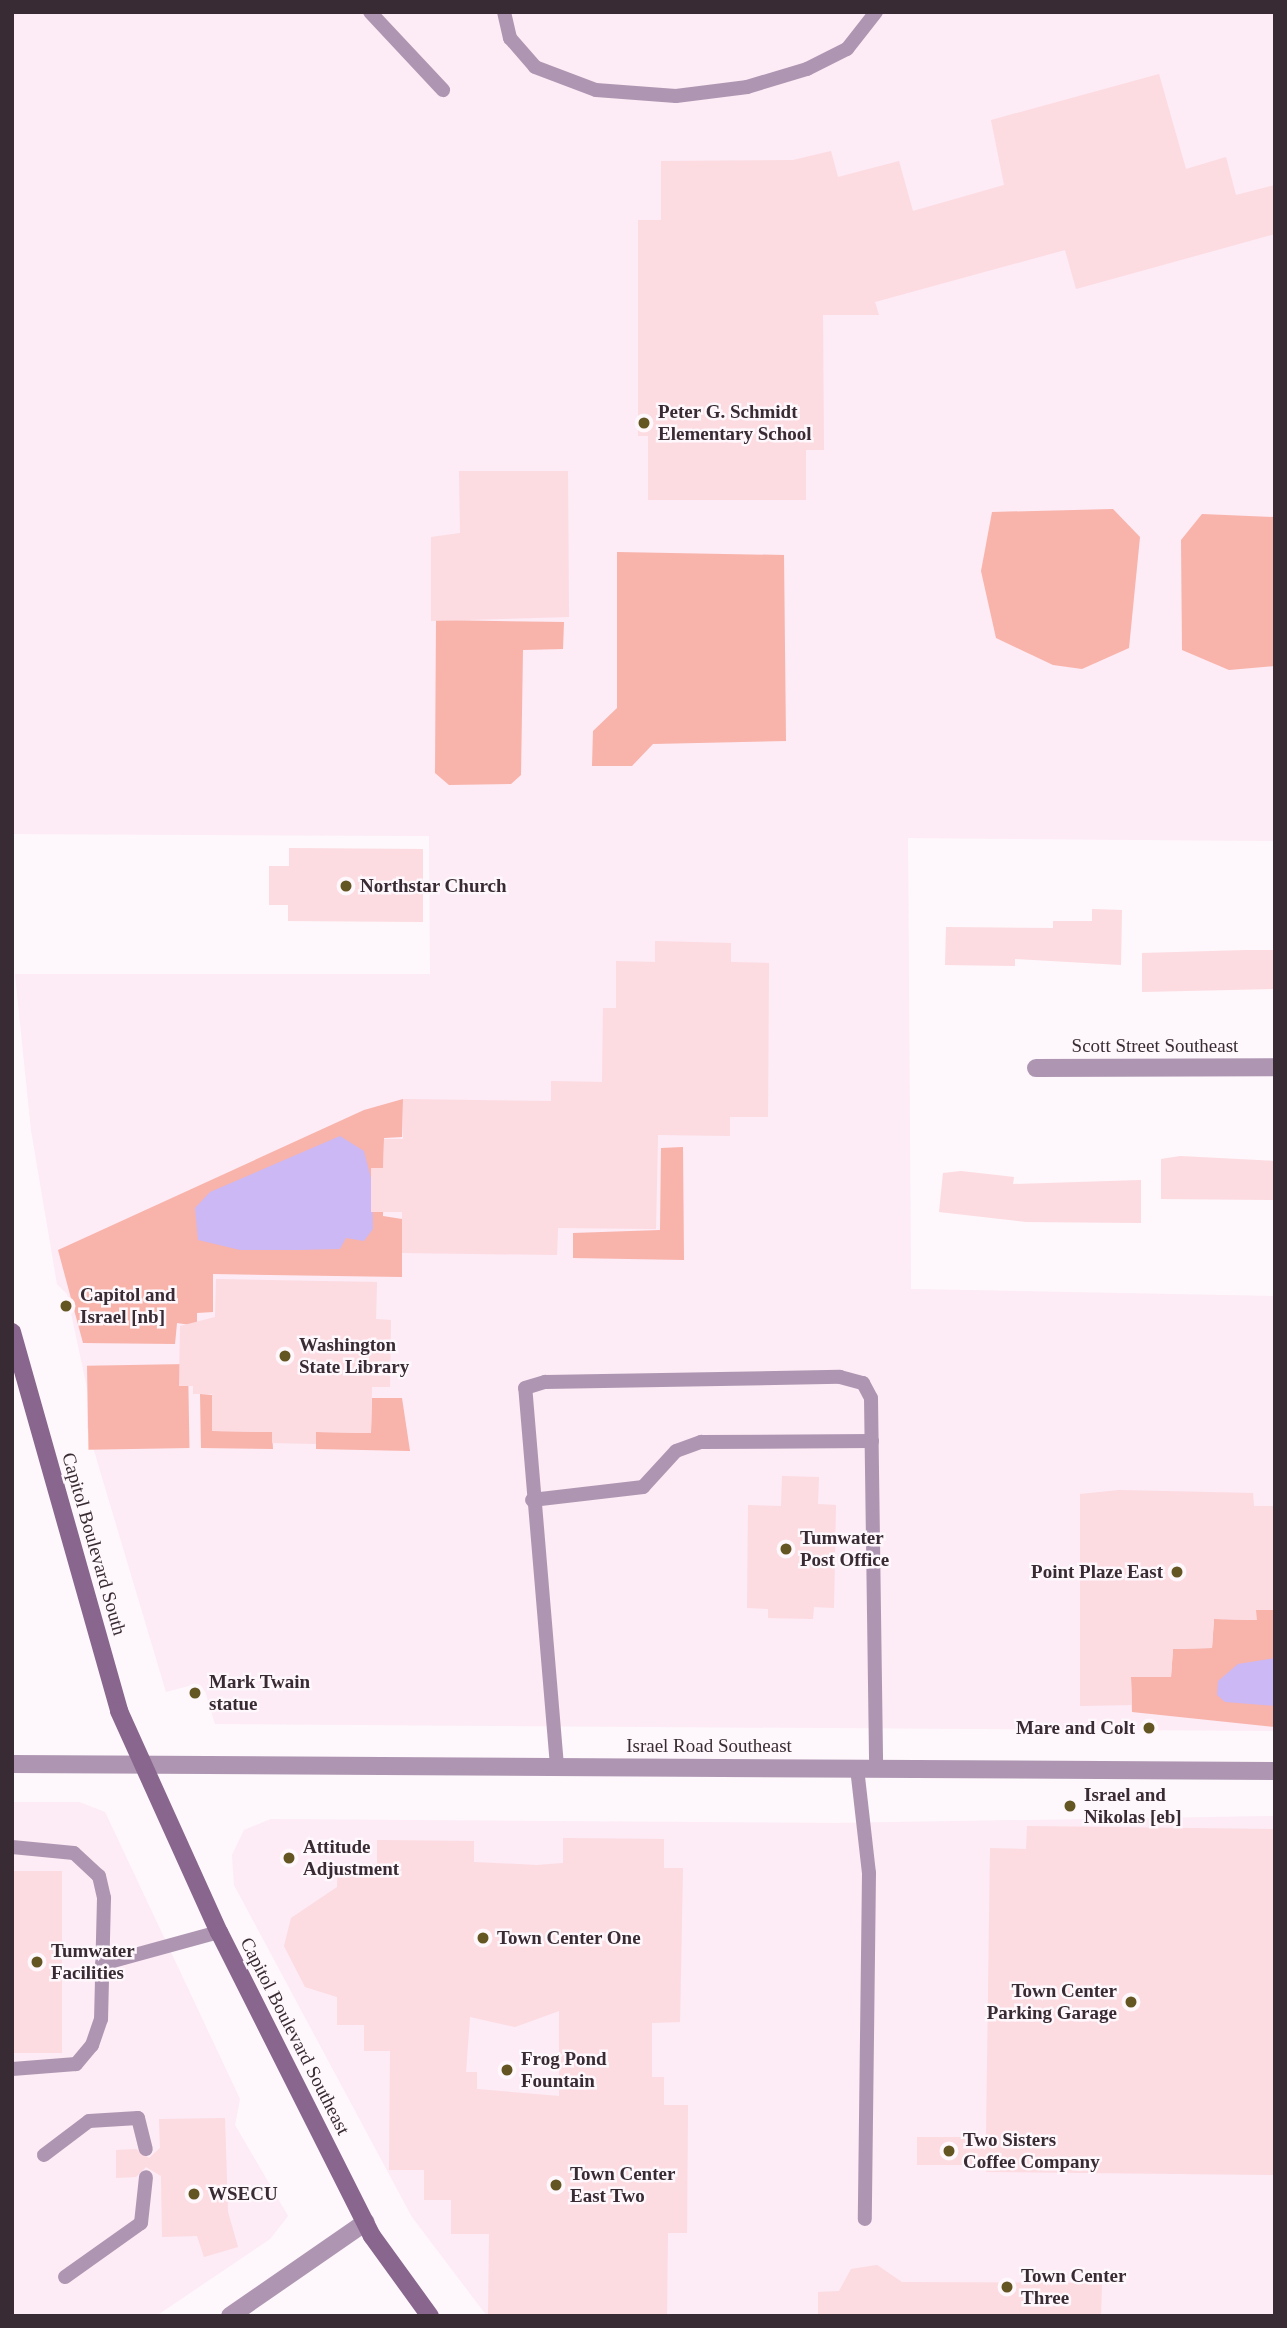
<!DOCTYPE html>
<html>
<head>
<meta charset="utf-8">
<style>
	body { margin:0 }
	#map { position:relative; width:1287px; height:2328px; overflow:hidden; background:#fef7fb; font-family:Georgia,serif }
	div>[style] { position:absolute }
	.built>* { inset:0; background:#fdebf5 }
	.green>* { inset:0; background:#f8b3aa; transform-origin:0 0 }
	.water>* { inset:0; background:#ccb8f4 }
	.building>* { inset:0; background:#fcdbe1; transform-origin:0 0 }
	.service>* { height:14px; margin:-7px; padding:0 7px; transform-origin:7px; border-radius:7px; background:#ae96b2 }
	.minor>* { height:18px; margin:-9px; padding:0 9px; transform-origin:9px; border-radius:9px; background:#ae96b2 }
	.tertiary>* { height:18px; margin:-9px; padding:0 9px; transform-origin:9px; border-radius:9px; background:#ae96b2 }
	.secondary>* { height:18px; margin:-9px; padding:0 9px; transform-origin:9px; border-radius:9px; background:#89668e }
	.dots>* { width:19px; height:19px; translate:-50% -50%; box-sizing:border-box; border:4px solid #fef7fb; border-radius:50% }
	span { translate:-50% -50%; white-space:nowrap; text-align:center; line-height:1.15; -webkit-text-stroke:5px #fef7fb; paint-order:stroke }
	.poi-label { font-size:19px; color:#392b33; font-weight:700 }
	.left { translate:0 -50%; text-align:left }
	.right { translate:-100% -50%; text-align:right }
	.street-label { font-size:19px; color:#392b33 }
	.frame { position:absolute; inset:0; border:14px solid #392b33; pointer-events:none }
</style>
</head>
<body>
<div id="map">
	<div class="built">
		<i style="clip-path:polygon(12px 12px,1275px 12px,1275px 841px,908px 838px,911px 1289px,1275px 1296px,1275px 1731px,215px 1724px,205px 1691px,192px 1685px,166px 1692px,87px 1427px,87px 1388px,67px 1294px,57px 1284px,31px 1130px,15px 974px,430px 974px,429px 836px,12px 834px)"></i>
		<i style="clip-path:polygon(12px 1802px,79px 1802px,105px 1812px,240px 2099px,235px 2125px,288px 2216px,270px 2239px,156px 2316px,12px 2316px)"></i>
		<i style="clip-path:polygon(1275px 1816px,1275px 2316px,487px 2316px,412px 2217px,234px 1885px,232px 1855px,244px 1830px,271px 1819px,836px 1823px)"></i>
	</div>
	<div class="green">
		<i style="clip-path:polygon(1113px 509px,1140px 537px,1129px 648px,1082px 669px,1053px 665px,996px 638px,981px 571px,992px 512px)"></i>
		<i style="clip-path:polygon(1202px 514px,1275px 517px,1275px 666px,1229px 670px,1182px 650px,1181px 540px)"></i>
		<i style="clip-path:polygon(617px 552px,784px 555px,786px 741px,653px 744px,632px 766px,592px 766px,593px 731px,617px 708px)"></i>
		<i style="clip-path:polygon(436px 620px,564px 622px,563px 649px,523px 650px,521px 775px,511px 784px,449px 785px,435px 773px)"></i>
		<i style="clip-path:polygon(403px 1099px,402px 1137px,384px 1138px,383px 1216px,402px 1219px,402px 1277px,213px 1274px,213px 1312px,197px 1313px,197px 1326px,177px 1323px,175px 1344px,83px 1343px,58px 1250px,364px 1110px)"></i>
		<i style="clip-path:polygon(683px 1147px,684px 1260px,573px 1258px,573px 1233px,660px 1230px,661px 1148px)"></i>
		<i style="left:188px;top:1364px;width:84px;height:101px;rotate:89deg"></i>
		<i style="clip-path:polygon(200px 1394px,212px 1395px,212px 1431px,272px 1432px,273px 1449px,201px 1448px)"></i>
		<i style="clip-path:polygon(372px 1398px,402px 1398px,410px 1451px,316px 1449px,316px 1432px,371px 1433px)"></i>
		<i style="clip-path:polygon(1256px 1610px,1275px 1610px,1275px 1727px,1132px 1712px,1131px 1677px,1171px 1677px,1173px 1649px,1212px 1648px,1214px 1619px,1256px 1620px)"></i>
	</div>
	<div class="water">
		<i style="clip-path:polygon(340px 1136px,364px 1151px,372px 1182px,373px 1229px,364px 1241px,346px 1238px,340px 1249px,299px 1250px,240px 1250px,198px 1240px,195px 1208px,210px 1192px)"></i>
		<i style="clip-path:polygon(1275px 1658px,1275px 1706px,1225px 1702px,1217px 1695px,1218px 1681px,1238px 1664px)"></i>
	</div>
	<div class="building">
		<i style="clip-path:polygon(1159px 74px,1186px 169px,1226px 157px,1236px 195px,1275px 185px,1275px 234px,1076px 289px,1065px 250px,875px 302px,879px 315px,823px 315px,824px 450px,806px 450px,806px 500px,648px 500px,648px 436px,638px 436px,638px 220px,661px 220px,661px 161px,793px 160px,831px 151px,838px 177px,899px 161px,913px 211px,1004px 185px,991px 120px)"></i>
		<i style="clip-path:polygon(459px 471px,568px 471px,569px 617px,431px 621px,431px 537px,460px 533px)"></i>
		<i style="clip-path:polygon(289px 848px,423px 849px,423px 922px,288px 921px,288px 905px,269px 905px,269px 866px,289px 866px)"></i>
		<i style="clip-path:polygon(1092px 909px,1122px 910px,1121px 965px,1015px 959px,1015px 966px,945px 965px,946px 927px,1053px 928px,1053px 921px,1092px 921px)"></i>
		<i style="clip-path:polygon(655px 941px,731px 943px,731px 962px,769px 963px,768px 1117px,730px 1117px,730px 1136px,658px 1135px,656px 1229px,558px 1228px,557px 1255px,402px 1253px,402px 1212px,371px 1212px,371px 1168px,383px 1168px,384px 1139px,403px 1139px,403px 1099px,551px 1101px,551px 1081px,602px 1082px,603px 1008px,616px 1008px,616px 961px,655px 962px)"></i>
		<i style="clip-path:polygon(1247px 950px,1275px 950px,1275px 989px,1142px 992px,1142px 953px)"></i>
		<i style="clip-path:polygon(1180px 1156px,1275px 1161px,1275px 1200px,1161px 1199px,1161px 1159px)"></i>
		<i style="clip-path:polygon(961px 1171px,1014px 1177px,1013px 1184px,1141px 1180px,1141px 1223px,1026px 1222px,939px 1212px,943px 1173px)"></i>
		<i style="clip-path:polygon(216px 1279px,377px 1282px,376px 1319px,391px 1320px,390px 1387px,372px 1387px,371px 1433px,316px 1432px,316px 1444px,272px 1443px,272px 1432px,212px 1431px,212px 1394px,193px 1394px,193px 1386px,179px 1386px,180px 1326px,215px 1317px)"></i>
		<i style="clip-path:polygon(782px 1476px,819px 1477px,818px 1504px,836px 1505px,834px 1608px,814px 1607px,813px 1619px,768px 1618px,768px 1609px,747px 1608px,748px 1505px,781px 1506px)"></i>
		<i style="clip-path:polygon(1119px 1490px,1253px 1493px,1254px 1506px,1275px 1506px,1275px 1610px,1256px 1610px,1257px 1620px,1214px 1619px,1212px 1648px,1173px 1649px,1171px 1677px,1131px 1677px,1132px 1705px,1080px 1706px,1080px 1494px)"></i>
		<i style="clip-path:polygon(1027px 1826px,1275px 1829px,1275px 2175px,986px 2172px,986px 2165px,917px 2165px,917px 2137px,986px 2137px,990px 1848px,1026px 1849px)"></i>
		<i style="clip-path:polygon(evenodd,563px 1838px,664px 1839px,664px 1868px,683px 1868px,680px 2022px,652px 2023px,652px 2077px,664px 2077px,664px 2105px,688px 2105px,687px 2233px,668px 2233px,667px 2316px,488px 2315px,489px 2234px,451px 2234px,451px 2200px,424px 2200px,424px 2170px,389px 2170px,390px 2051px,364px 2051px,364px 2025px,337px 2025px,337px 1997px,305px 1987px,284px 1946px,291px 1918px,337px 1887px,338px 1864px,377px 1864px,377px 1840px,474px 1841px,474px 1862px,537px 1865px,563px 1863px,563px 1838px,559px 2011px,559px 2096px,477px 2089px,477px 2072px,466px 2072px,470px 2017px,515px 2027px,559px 2011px)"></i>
		<i style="left:12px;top:1871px;width:50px;height:182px"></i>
		<i style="clip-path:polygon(225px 2118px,228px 2212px,238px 2247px,204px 2257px,197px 2236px,162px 2237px,161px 2176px,146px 2167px,136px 2177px,116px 2178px,116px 2150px,136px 2149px,149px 2158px,160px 2148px,159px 2119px)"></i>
		<i style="clip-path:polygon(877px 2265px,902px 2282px,1102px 2283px,1101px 2316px,818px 2316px,818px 2292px,839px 2291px,851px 2269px)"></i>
	</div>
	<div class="service">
		<i style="left:370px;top:12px;width:107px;rotate:46.9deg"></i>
		<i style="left:504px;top:12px;width:27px;rotate:77deg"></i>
		<i style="left:510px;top:38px;width:38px;rotate:49deg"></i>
		<i style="left:535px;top:67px;width:65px;rotate:20.7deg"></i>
		<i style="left:596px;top:90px;width:80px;rotate:4.3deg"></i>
		<i style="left:676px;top:96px;width:72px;rotate:-7.2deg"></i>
		<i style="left:747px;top:87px;width:63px;rotate:-16.7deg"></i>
		<i style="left:807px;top:69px;width:45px;rotate:-26.6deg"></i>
		<i style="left:847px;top:49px;width:47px;rotate:-51.9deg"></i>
		<i style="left:532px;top:1500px;width:112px;rotate:-6.7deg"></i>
		<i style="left:643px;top:1487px;width:49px;rotate:-47.5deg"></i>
		<i style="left:676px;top:1451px;width:27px;rotate:-20deg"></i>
		<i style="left:701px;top:1442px;width:171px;rotate:-0.3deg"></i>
		<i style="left:557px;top:1766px;width:379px;rotate:-94.8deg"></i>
		<i style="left:525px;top:1388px;width:21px;rotate:-17deg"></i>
		<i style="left:545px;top:1382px;width:295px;rotate:-1deg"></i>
		<i style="left:840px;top:1377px;width:24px;rotate:15deg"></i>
		<i style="left:863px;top:1383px;width:17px;rotate:62deg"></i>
		<i style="left:871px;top:1398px;width:370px;rotate:89.2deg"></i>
		<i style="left:857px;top:1768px;width:106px;rotate:83.5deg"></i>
		<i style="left:869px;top:1873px;width:346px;rotate:90.7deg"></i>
		<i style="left:12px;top:1847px;width:62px;rotate:5.5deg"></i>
		<i style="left:74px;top:1853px;width:34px;rotate:43deg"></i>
		<i style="left:99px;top:1876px;width:23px;rotate:77deg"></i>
		<i style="left:104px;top:1898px;width:121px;rotate:91.4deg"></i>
		<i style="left:101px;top:2019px;width:28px;rotate:109deg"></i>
		<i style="left:92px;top:2045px;width:25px;rotate:130deg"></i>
		<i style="left:76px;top:2064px;width:64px;rotate:175.5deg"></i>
		<i style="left:102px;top:1964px;width:121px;rotate:-15.3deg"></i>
		<i style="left:44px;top:2155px;width:56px;rotate:-37.1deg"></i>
		<i style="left:89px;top:2121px;width:49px;rotate:-3.5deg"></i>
		<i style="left:138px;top:2118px;width:32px;rotate:76deg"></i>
		<i style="left:65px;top:2277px;width:93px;rotate:-35.4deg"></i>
		<i style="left:141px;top:2223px;width:46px;rotate:-83.8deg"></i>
	</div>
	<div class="minor">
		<i style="left:1036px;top:1068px;width:239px;rotate:-0.2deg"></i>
		<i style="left:230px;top:2316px;width:165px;rotate:-34.7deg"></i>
	</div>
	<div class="tertiary">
		<i style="left:12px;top:1764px;width:1263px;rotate:0.32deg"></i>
	</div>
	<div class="secondary">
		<i style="left:12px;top:1332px;width:394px;rotate:74.2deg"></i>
		<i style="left:119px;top:1711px;width:243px;rotate:65.7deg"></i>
		<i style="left:219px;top:1932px;width:340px;rotate:63.3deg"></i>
		<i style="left:372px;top:2236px;width:99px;rotate:54.1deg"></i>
	</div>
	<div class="dots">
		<i style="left:644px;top:423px;background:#645623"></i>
		<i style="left:346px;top:886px;background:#645623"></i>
		<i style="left:66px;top:1306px;background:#645623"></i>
		<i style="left:285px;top:1356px;background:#645623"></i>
		<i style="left:786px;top:1549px;background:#645623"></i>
		<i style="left:1177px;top:1572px;background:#645623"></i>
		<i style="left:195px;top:1693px;background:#645623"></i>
		<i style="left:1149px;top:1728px;background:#645623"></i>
		<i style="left:1070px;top:1806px;background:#645623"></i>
		<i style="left:289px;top:1858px;background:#645623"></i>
		<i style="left:483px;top:1938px;background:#645623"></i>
		<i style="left:37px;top:1962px;background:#645623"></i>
		<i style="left:1131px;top:2002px;background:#645623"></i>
		<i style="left:507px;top:2070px;background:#645623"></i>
		<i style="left:949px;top:2151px;background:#645623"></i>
		<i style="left:556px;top:2185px;background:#645623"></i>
		<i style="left:194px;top:2194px;background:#645623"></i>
		<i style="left:1007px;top:2287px;background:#645623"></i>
	</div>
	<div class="poi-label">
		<span class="left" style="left:658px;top:423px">Peter G. Schmidt<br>Elementary School</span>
		<span class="left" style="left:360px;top:886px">Northstar Church</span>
		<span class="left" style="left:80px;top:1306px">Capitol and<br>Israel [nb]</span>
		<span class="left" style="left:299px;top:1356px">Washington<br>State Library</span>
		<span class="left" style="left:800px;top:1549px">Tumwater<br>Post Office</span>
		<span class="right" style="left:1163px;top:1572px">Point Plaze East</span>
		<span class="left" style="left:209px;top:1693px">Mark Twain<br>statue</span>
		<span class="right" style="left:1135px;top:1728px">Mare and Colt</span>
		<span class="left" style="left:1084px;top:1806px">Israel and<br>Nikolas [eb]</span>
		<span class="left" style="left:303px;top:1858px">Attitude<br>Adjustment</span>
		<span class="left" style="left:497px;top:1938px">Town Center One</span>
		<span class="left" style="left:51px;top:1962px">Tumwater<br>Facilities</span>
		<span class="right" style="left:1117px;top:2002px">Town Center<br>Parking Garage</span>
		<span class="left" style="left:521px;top:2070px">Frog Pond<br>Fountain</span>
		<span class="left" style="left:963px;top:2151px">Two Sisters<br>Coffee Company</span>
		<span class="left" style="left:570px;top:2185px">Town Center<br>East Two</span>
		<span class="left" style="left:208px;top:2194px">WSECU</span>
		<span class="left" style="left:1021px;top:2287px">Town Center<br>Three</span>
	</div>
	<div class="street-label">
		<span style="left:1155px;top:1046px">Scott Street Southeast</span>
		<span style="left:94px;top:1544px;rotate:74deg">Capitol Boulevard South</span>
		<span style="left:709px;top:1746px">Israel Road Southeast</span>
		<span style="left:295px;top:2036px;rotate:63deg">Capitol Boulevard Southeast</span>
	</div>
	<div class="frame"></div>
</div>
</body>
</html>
